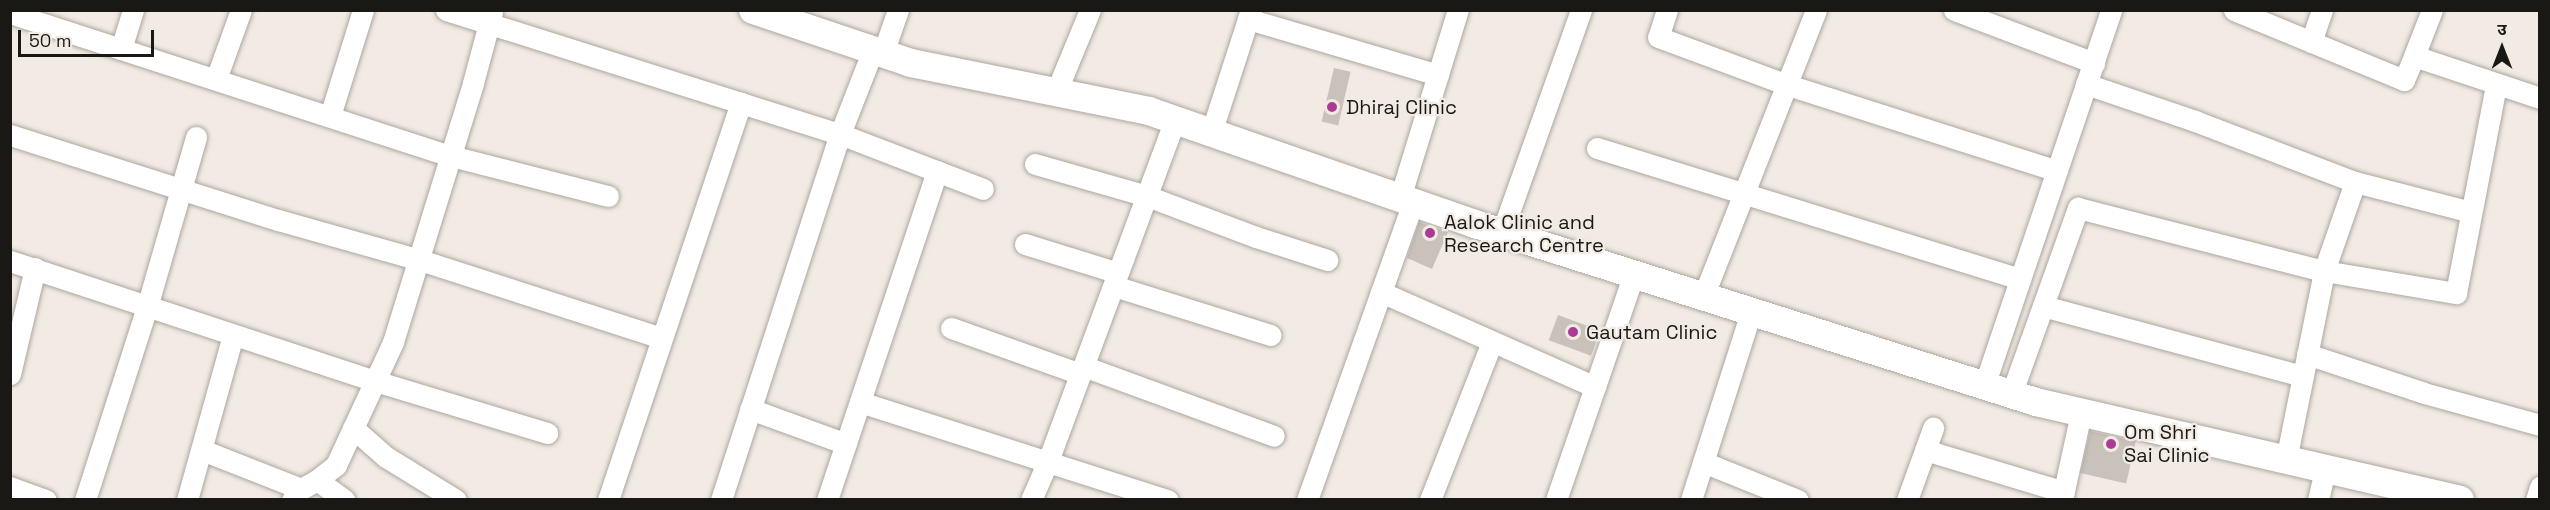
<!DOCTYPE html>
<html>
<head>
<meta charset="utf-8">
<style>
	body { margin:0 }
	#map { position:relative; width:2550px; height:510px; overflow:hidden; background:#f2ebe4; font-family:"Space Grotesk","Noto Sans Devanagari",sans-serif }
	div>[style] { position:absolute }
	.building>* { inset:0; background:#c9c2ba; transform-origin:0 0 }
	.roads { filter:drop-shadow(0 0 2px #ada69f) drop-shadow(0 0 2px #ada69f) }
	.street>* { height:21px; margin:-10.5px; padding:0 10.5px; transform-origin:10.5px; border-radius:10.5px; background:#fff }
	.secondary>* { height:28px; margin:-14px; padding:0 14px; transform-origin:14px; border-radius:14px; background:#fff }
	.dots>* { width:16px; height:16px; translate:-50% -50%; box-sizing:border-box; border:3px solid #f2ebe4; border-radius:50% }
	span { translate:-50% -50%; white-space:nowrap; text-align:center; line-height:1.15; -webkit-text-stroke:4.5px #f2ebe4; paint-order:stroke }
	.poi-label { font-size:20px; color:#1a1815 }
	.left { translate:0 -50%; text-align:left }
	.frame { position:absolute; inset:0; border:12px solid #1a1815; pointer-events:none }
	.north { position:absolute; left:2472px; top:18px; width:60px; height:60px; -webkit-text-stroke:4px #f2ebe4; paint-order:stroke; rotate:0deg; font-size:16px; font-weight:700; line-height:24px; text-align:center; color:#1a1815 }
	.north::after { content:''; display:block; margin:auto; width:21px; height:27px; background:#1a1815; clip-path:polygon(50% 0,100% 100%,50% 72%,0 100%) }
	.scale { position:absolute; left:18px; top:30px; width:136px; height:27px; box-sizing:border-box; border:3px solid #1a1815; border-top:0; padding-left:8px; font-size:18px; line-height:21px; white-space:nowrap; color:#1a1815; -webkit-text-stroke:4px #f2ebe4; paint-order:stroke }
</style>
</head>
<body>
<div id="map">
	<div class="building">
		<i style="left:1334px;top:68px;width:17px;height:55px;rotate:13deg"></i>
		<i style="clip-path:polygon(1419px 222px,1448px 232px,1432px 269px,1407px 258px)"></i>
		<i style="left:1558px;top:315px;width:45px;height:27px;rotate:20deg"></i>
		<i style="left:2090px;top:431px;width:47px;height:43px;rotate:13deg"></i>
	</div>
	<div class="roads">
		<div class="street">
			<i style="left:446px;top:10px;width:413px;rotate:17.5deg"></i>
			<i style="left:840px;top:134px;width:153px;rotate:21deg"></i>
			<i style="left:1667px;top:10px;width:28px;rotate:108deg"></i>
			<i style="left:1658px;top:37px;width:139px;rotate:20.3deg"></i>
			<i style="left:1788px;top:85px;width:282px;rotate:17.7deg"></i>
			<i style="left:1954px;top:10px;width:150px;rotate:20.7deg"></i>
			<i style="left:2234px;top:10px;width:184px;rotate:22.4deg"></i>
			<i style="left:2404px;top:80px;width:26px;rotate:-67deg"></i>
			<i style="left:2432px;top:10px;width:49px;rotate:111.4deg"></i>
			<i style="left:2414px;top:56px;width:133px;rotate:18.4deg"></i>
			<i style="left:10px;top:13px;width:464px;rotate:18deg"></i>
			<i style="left:451px;top:156px;width:162px;rotate:14.3deg"></i>
			<i style="left:1248px;top:19px;width:198px;rotate:16.4deg"></i>
			<i style="left:2311px;top:42px;width:34px;rotate:-71deg"></i>
			<i style="left:121px;top:49px;width:41px;rotate:-72.9deg"></i>
			<i style="left:883px;top:53px;width:46px;rotate:-70.8deg"></i>
			<i style="left:216px;top:79px;width:73px;rotate:-70.1deg"></i>
			<i style="left:2086px;top:84px;width:115px;rotate:18.7deg"></i>
			<i style="left:2195px;top:121px;width:171px;rotate:20.9deg"></i>
			<i style="left:2355px;top:182px;width:120px;rotate:14.5deg"></i>
			<i style="left:1056px;top:92px;width:89px;rotate:-67.5deg"></i>
			<i style="left:330px;top:116px;width:111px;rotate:-72.7deg"></i>
			<i style="left:1211px;top:133px;width:129px;rotate:-72deg"></i>
			<i style="left:10px;top:135px;width:281px;rotate:17.6deg"></i>
			<i style="left:278px;top:220px;width:144px;rotate:15.7deg"></i>
			<i style="left:417px;top:259px;width:257px;rotate:17.9deg"></i>
			<i style="left:1597px;top:148px;width:443px;rotate:17.2deg"></i>
			<i style="left:1035px;top:164px;width:116px;rotate:15.9deg"></i>
			<i style="left:1147px;top:196px;width:116px;rotate:20.6deg"></i>
			<i style="left:1256px;top:237px;width:75px;rotate:17.9deg"></i>
			<i style="left:1400px;top:198px;width:197px;rotate:-72.9deg"></i>
			<i style="left:1502px;top:232px;width:236px;rotate:-70.4deg"></i>
			<i style="left:1025px;top:244px;width:97px;rotate:17.3deg"></i>
			<i style="left:10px;top:261px;width:384px;rotate:18.2deg"></i>
			<i style="left:375px;top:381px;width:180px;rotate:16.8deg"></i>
			<i style="left:1114px;top:286px;width:164px;rotate:17.4deg"></i>
			<i style="left:1381px;top:292px;width:234px;rotate:23.9deg"></i>
			<i style="left:1703px;top:297px;width:308px;rotate:-68.5deg"></i>
			<i style="left:2043px;top:306px;width:269px;rotate:15.1deg"></i>
			<i style="left:951px;top:328px;width:137px;rotate:19.6deg"></i>
			<i style="left:2307px;top:354px;width:123px;rotate:18.4deg"></i>
			<i style="left:2424px;top:393px;width:120px;rotate:15.4deg"></i>
			<i style="left:1083px;top:366px;width:203px;rotate:20.1deg"></i>
			<i style="left:10px;top:374px;width:109px;rotate:-76.7deg"></i>
			<i style="left:1984px;top:386px;width:397px;rotate:-71.3deg"></i>
			<i style="left:2011px;top:395px;width:199px;rotate:-70.3deg"></i>
			<i style="left:2078px;top:208px;width:254px;rotate:14.4deg"></i>
			<i style="left:2324px;top:271px;width:134px;rotate:9.5deg"></i>
			<i style="left:2456px;top:293px;width:212px;rotate:-79.1deg"></i>
			<i style="left:860px;top:402px;width:323px;rotate:17.7deg"></i>
			<i style="left:750px;top:409px;width:102px;rotate:20deg"></i>
			<i style="left:353px;top:428px;width:44px;rotate:41.3deg"></i>
			<i style="left:386px;top:457px;width:82px;rotate:31.6deg"></i>
			<i style="left:202px;top:450px;width:106px;rotate:21.5deg"></i>
			<i style="left:1925px;top:450px;width:145px;rotate:16.8deg"></i>
			<i style="left:2286px;top:460px;width:193px;rotate:-78.6deg"></i>
			<i style="left:2324px;top:271px;width:94px;rotate:-70.8deg"></i>
			<i style="left:1703px;top:462px;width:102px;rotate:21.8deg"></i>
			<i style="left:317px;top:480px;width:34px;rotate:36deg"></i>
			<i style="left:10px;top:487px;width:38px;rotate:20deg"></i>
			<i style="left:85px;top:500px;width:203px;rotate:-72.2deg"></i>
			<i style="left:147px;top:307px;width:177px;rotate:-73.9deg"></i>
			<i style="left:187px;top:500px;width:171px;rotate:-74.4deg"></i>
			<i style="left:292px;top:500px;width:14px;rotate:-51deg"></i>
			<i style="left:301px;top:489px;width:18px;rotate:-29deg"></i>
			<i style="left:317px;top:480px;width:24px;rotate:-38deg"></i>
			<i style="left:336px;top:465px;width:136px;rotate:-65.1deg"></i>
			<i style="left:393px;top:342px;width:271px;rotate:-72.8deg"></i>
			<i style="left:473px;top:83px;width:73px;rotate:-75deg"></i>
			<i style="left:608px;top:500px;width:419px;rotate:-71.5deg"></i>
			<i style="left:721px;top:500px;width:385px;rotate:-72deg"></i>
			<i style="left:840px;top:134px;width:90px;rotate:-68.6deg"></i>
			<i style="left:827px;top:500px;width:347px;rotate:-71.5deg"></i>
			<i style="left:1031px;top:500px;width:43px;rotate:-66.4deg"></i>
			<i style="left:1048px;top:461px;width:364px;rotate:-69.6deg"></i>
			<i style="left:1307px;top:500px;width:316px;rotate:-70.4deg"></i>
			<i style="left:1430px;top:500px;width:170px;rotate:-68.6deg"></i>
			<i style="left:1556px;top:500px;width:239px;rotate:-71deg"></i>
			<i style="left:1691px;top:500px;width:197px;rotate:-72.3deg"></i>
			<i style="left:1907px;top:500px;width:77px;rotate:-70.1deg"></i>
			<i style="left:2062px;top:500px;width:89px;rotate:-77.7deg"></i>
			<i style="left:2318px;top:500px;width:32px;rotate:-77deg"></i>
			<i style="left:2536px;top:500px;width:14px;rotate:-73deg"></i>
		</div>
		<div class="secondary">
			<i style="left:753px;top:10px;width:167px;rotate:18.5deg"></i>
			<i style="left:911px;top:63px;width:243px;rotate:11.4deg"></i>
			<i style="left:1149px;top:111px;width:345px;rotate:19.1deg"></i>
			<i style="left:1475px;top:224px;width:589px;rotate:17.6deg"></i>
			<i style="left:2036px;top:402px;width:435px;rotate:13deg"></i>
		</div>
	</div>
	<div class="dots">
		<i style="left:1332px;top:107px;background:#ac3b96"></i>
		<i style="left:1430px;top:233px;background:#ac3b96"></i>
		<i style="left:1573px;top:332px;background:#ac3b96"></i>
		<i style="left:2111px;top:444px;background:#ac3b96"></i>
	</div>
	<div class="poi-label">
		<span class="left" style="left:1346px;top:107px">Dhiraj Clinic</span>
		<span class="left" style="left:1444px;top:234px">Aalok Clinic and<br>Research Centre</span>
		<span class="left" style="left:1586px;top:332px">Gautam Clinic</span>
		<span class="left" style="left:2124px;top:444px">Om Shri<br>Sai Clinic</span>
	</div>
	<div class="frame"></div>
	<div class="north">उ</div>
	<div class="scale">50 m</div>
</div>
</body>
</html>
